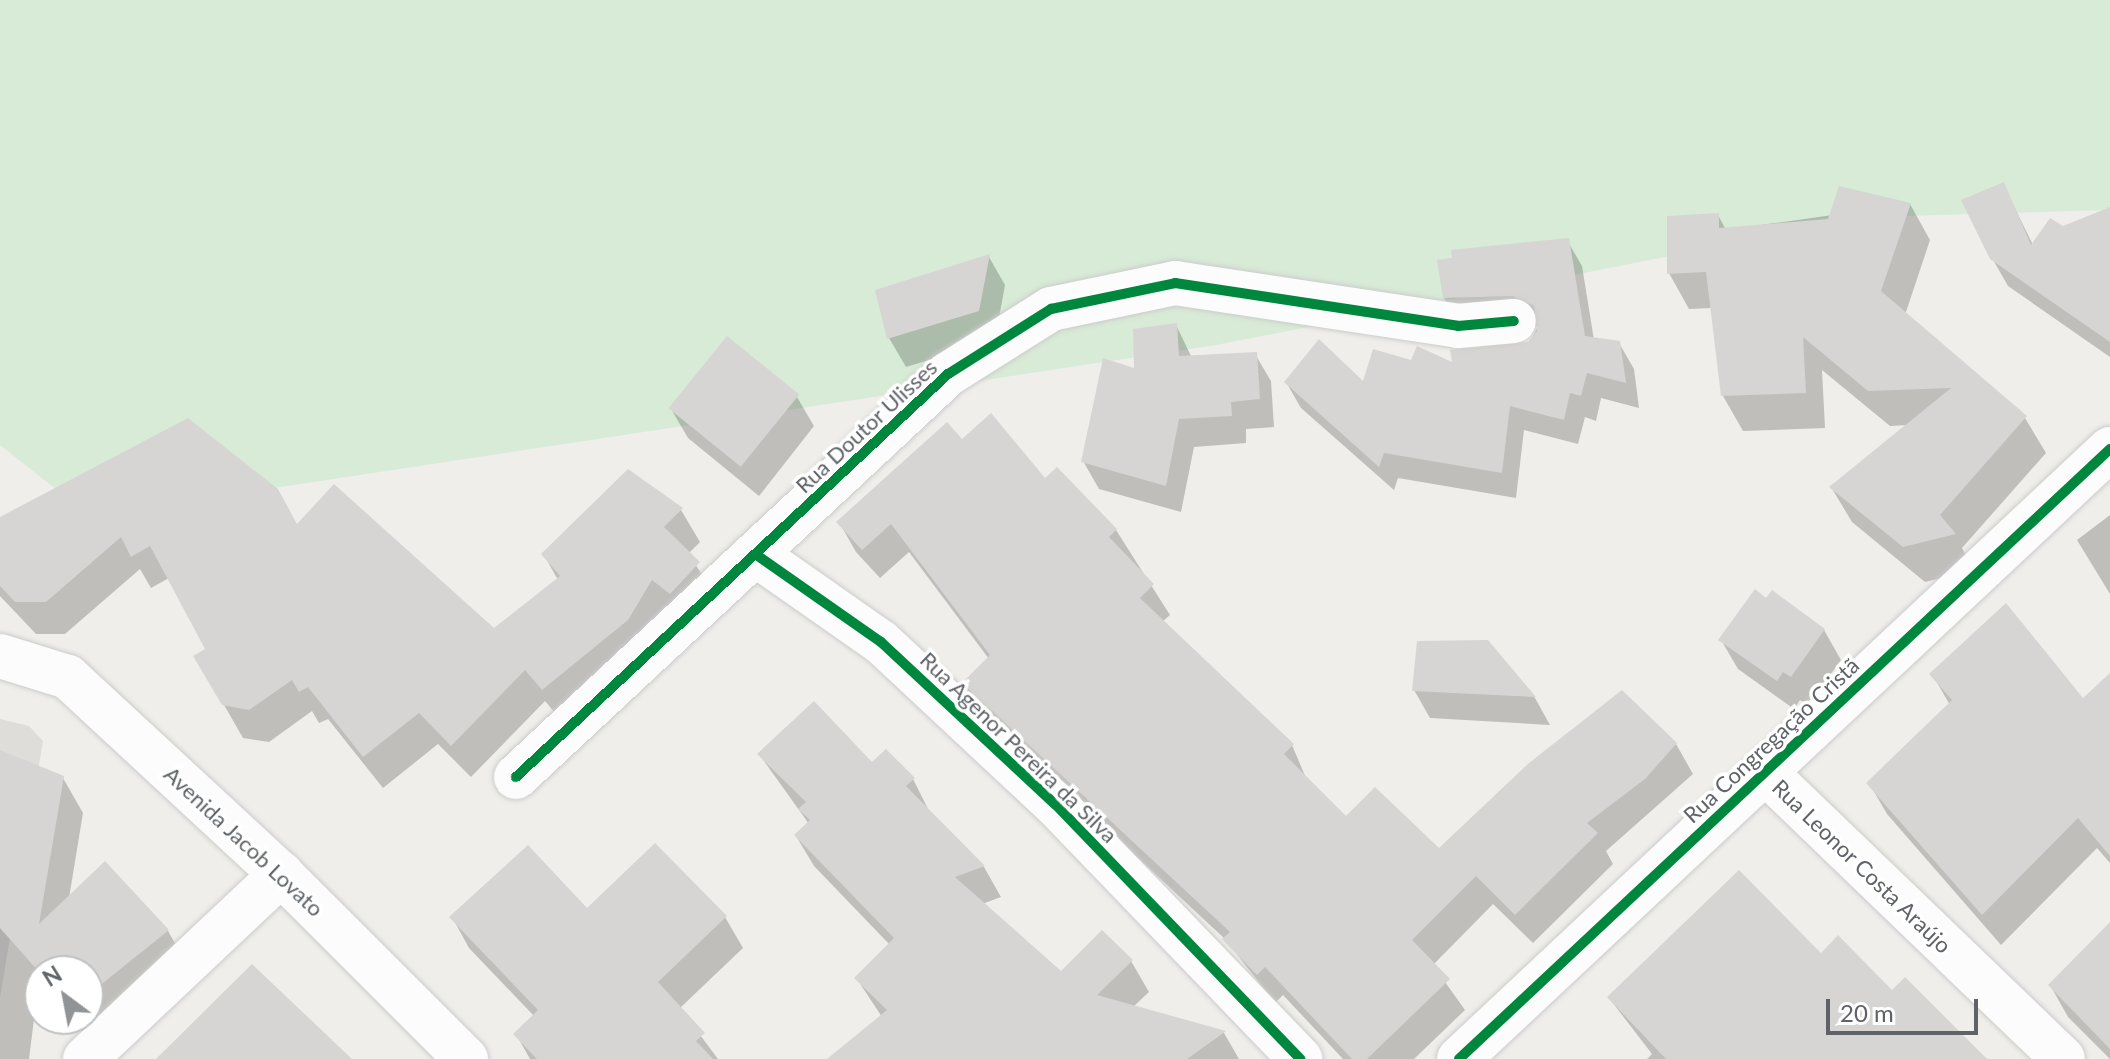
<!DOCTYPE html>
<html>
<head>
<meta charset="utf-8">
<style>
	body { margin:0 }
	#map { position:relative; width:2110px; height:1059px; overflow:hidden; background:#efeeea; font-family:Lato,sans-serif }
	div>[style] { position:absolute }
	.industrial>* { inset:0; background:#dfddda }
	.green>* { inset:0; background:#d8ebd6 }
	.shadow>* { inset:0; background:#0003 }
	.building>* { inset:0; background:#d6d5d3; transform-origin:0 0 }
	.roads { filter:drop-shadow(0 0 2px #cbcccc) drop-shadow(0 0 2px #cbcccc) }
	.minor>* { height:44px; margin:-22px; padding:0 22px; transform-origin:22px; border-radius:22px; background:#fdfcfc }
	.secondary>* { height:44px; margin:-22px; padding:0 22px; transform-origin:22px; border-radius:22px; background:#fdfcfc }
	.cycleway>* { height:10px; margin:-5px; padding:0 5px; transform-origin:5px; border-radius:5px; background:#00873e }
	span { translate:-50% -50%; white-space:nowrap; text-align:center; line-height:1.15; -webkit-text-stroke:7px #fff; paint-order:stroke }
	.street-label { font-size:22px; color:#5f6368 }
	.north { position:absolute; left:24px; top:955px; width:80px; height:80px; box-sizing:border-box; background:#fff; border:2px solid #bfc1c3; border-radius:50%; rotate:328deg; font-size:22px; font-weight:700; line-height:32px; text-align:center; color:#5f6368 }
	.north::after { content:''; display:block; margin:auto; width:28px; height:36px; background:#919496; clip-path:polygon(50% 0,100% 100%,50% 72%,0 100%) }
	.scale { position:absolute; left:1826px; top:999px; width:152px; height:36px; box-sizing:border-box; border:4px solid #5f6368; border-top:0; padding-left:10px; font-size:24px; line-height:28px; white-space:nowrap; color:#5f6368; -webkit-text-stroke:6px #fff; paint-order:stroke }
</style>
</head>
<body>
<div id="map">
	<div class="industrial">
		<i style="clip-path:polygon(0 719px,29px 726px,43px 741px,0 998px)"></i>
	</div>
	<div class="green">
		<i style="clip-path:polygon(0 0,2110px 0,2110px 210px,1869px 217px,1216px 345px,90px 516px,0 445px)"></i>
	</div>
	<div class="shadow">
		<i style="clip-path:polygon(2003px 184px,2033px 245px,2110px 209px,2110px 357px,2008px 286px,1992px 258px)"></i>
		<i style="clip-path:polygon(1910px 204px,1930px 240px,1905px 315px,2025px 418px,2046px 453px,1962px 548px,1974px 570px,1925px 582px,1852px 522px,1831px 487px,1908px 425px,1890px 426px,1822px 370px,1825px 428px,1743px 431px,1723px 396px,1712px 308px,1689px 309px,1669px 273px,1718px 215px,1726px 230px)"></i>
		<i style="clip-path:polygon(1567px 240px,1582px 266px,1594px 340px,1619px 343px,1634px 369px,1639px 408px,1601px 398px,1596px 421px,1585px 417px,1578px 444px,1524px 430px,1516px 498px,1398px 478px,1394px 490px,1301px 408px,1286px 382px,1364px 385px,1412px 363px,1455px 366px,1529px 344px,1538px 326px,1459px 323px,1444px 298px)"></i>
		<i style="clip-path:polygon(989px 257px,1005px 285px,995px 340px,906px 367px,889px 338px)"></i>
		<i style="clip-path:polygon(1176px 325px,1192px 358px,1255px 354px,1271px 381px,1274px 427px,1246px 429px,1246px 443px,1194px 447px,1181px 512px,1099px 489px,1083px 461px,1136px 370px)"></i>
		<i style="clip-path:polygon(797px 397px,814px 426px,759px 496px,688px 438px,671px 409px)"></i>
		<i style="clip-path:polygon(962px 442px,1045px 481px,1116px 530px,1170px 615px,1162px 622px,1292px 745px,1306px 778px,1346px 818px,1439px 851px,1676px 744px,1693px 774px,1606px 851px,1613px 864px,1533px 943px,1493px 904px,1433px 965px,1465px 1010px,1414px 1059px,1343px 1059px,1283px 995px,1275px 1003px,1225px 939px,981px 712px,964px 683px,989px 659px,909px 552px,880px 578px,856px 552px,839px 522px)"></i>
		<i style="clip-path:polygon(681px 510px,700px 542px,688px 554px,717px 596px,562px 721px,545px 701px,471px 777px,438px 744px,383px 788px,328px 719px,319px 723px,312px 711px,269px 742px,243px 738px,196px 656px,207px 649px,169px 578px,151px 588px,140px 569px,65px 634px,36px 634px,0 596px,0 521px,297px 526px,494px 631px,558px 580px,544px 555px)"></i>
		<i style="clip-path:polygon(2110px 515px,2110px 594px,2077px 540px)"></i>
		<i style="clip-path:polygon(1824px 630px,1841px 660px,1808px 705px,1800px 700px,1794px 709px,1738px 669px,1721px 640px)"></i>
		<i style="clip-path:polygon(1487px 642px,1535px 698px,1550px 725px,1430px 718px,1414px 690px)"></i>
		<i style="clip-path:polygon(1932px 674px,2083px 701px,2110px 698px,2110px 863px,2097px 848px,2001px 945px,1887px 814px,1869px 783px,1950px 705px)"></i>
		<i style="clip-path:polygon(0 753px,63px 778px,83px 813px,69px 898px,168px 931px,188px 966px,93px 1043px,72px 1019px,88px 1019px,88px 971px,40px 971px,29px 1059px,0 1059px)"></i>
		<i style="clip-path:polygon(759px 754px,872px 765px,913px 779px,929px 811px,984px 867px,1001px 897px,982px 904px,1061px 974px,1131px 961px,1149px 992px,1133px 1007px,1224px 1033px,1239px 1059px,830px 1059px,882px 1017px,857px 979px,890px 945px,814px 866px,796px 836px,809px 824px)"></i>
		<i style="clip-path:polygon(587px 910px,725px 917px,743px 948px,680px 1008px,718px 1059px,530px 1059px,516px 1034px,534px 1016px,469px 948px,452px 917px)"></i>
		<i style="clip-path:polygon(2110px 925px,2110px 1059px,2068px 1017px,2050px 985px)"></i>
		<i style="clip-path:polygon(1821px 956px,1892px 992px,1984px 1059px,1647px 1059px,1652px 1054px,1609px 998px)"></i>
	</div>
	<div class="building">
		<i style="clip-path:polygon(2004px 182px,2031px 245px,2050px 218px,2063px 226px,2110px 207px,2110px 342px,1990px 259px,1961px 200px)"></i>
		<i style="clip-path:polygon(1839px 186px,1911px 203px,1881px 291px,2027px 416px,1940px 515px,1956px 534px,1903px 547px,1829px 487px,1951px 388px,1868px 391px,1803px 337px,1806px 393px,1721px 396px,1706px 272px,1667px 274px,1667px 216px,1719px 213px,1719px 228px,1828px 219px)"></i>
		<i style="clip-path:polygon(1569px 238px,1585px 336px,1620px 341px,1626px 383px,1587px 373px,1581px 396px,1570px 393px,1564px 420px,1510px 406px,1502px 473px,1384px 453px,1379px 467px,1284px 382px,1319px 339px,1363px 381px,1373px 349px,1411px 360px,1417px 346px,1452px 362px,1450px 350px,1528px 342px,1537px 331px,1534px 306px,1513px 296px,1443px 298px,1437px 260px,1452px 258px,1451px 250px)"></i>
		<i style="clip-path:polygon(990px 254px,979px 311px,887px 339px,875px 290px)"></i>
		<i style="clip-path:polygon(1177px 323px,1179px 356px,1257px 352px,1260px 399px,1231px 402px,1232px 416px,1179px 419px,1166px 486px,1081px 462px,1103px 358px,1134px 368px,1133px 329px)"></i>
		<i style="left:727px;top:336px;width:93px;height:93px;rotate:39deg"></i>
		<i style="clip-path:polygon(991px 413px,1045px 478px,1057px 467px,1117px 529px,1109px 537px,1154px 584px,1140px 598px,1294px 744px,1284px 754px,1346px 816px,1375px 787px,1439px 848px,1529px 763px,1622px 690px,1677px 743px,1645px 779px,1587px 823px,1598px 833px,1515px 915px,1476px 876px,1412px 940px,1450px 979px,1367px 1059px,1352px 1059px,1265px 967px,1257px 975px,1222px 939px,1230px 932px,962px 683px,990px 655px,891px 524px,862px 550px,836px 522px,947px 422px,962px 439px)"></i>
		<i style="clip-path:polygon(188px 418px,278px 489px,297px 524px,334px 484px,494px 628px,560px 576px,541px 554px,628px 469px,683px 508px,664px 527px,700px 562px,670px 594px,652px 580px,628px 620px,542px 690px,525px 670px,451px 746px,419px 713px,363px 757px,308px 687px,299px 692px,292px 680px,249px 710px,222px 705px,193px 656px,205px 649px,150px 546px,131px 557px,121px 537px,46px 602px,15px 602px,0 586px,0 517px)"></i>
		<i style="clip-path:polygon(1755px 589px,1766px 598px,1772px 590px,1825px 629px,1791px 677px,1783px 672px,1777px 681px,1718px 640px)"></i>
		<i style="clip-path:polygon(2006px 603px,2083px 698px,2110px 673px,2110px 856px,2078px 818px,1982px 915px,1866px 783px,1952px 700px,1929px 674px)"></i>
		<i style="clip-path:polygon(1488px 640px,1536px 697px,1412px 691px,1417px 641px)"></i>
		<i style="clip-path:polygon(814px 701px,872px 762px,886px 749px,915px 778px,906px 786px,985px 866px,955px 877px,1061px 971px,1102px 930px,1133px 960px,1097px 995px,1226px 1031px,1187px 1059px,827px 1059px,887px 1010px,854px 978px,894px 938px,794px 835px,810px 820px,798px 809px,806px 802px,757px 754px)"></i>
		<i style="clip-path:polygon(0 750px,64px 776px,39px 924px,105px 861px,169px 930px,88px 995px,88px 971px,40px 973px,0 928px)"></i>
		<i style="clip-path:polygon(655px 843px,727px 916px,658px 982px,705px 1033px,696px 1041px,713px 1059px,537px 1059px,513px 1034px,538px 1010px,449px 917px,528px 845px,587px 908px)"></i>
		<i style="clip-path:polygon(1739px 870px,1821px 953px,1838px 935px,1892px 990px,1905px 977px,1987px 1059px,1666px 1059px,1607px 997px)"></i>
		<i style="clip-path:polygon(2110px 922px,2110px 1049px,2048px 985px)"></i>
		<i style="clip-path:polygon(252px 964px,352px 1059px,156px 1059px)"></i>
	</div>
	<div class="roads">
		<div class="minor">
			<i style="left:758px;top:556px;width:150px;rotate:35deg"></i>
			<i style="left:881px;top:642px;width:238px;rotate:43deg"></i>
			<i style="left:1055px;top:804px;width:354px;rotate:46.1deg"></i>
			<i style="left:1766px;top:773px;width:412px;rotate:43.9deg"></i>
			<i style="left:516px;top:777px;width:591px;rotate:-43.01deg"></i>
			<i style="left:948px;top:374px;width:122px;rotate:-32.3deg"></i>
			<i style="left:1051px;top:309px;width:127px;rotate:-11.8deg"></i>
			<i style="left:1175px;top:283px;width:286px;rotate:8.6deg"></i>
			<i style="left:1458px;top:326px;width:56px;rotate:-5.1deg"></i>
			<i style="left:85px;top:1059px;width:270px;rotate:-43.3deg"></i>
			<i style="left:1459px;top:1059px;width:892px;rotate:-43.14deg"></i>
		</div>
		<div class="secondary">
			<i style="left:0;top:656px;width:71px;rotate:17.2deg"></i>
			<i style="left:68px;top:677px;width:290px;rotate:42.8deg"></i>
			<i style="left:281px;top:874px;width:262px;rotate:45deg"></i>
		</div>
	</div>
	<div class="cycleway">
		<i style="left:758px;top:556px;width:150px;rotate:35deg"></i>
		<i style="left:881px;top:642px;width:238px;rotate:43deg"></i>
		<i style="left:1055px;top:804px;width:354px;rotate:46.1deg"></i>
		<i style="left:516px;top:777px;width:591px;rotate:-43.01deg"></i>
		<i style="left:948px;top:374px;width:122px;rotate:-32.3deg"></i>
		<i style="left:1051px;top:309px;width:127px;rotate:-11.8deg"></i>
		<i style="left:1175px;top:283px;width:286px;rotate:8.6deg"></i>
		<i style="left:1458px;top:326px;width:56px;rotate:-5.1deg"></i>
		<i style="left:1459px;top:1059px;width:892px;rotate:-43.14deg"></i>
	</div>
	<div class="street-label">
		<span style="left:866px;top:426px;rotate:-43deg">Rua Doutor Ulisses</span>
		<span style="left:1771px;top:740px;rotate:-43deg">Rua Congregação Cristã</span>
		<span style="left:1019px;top:747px;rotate:44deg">Rua Agenor Pereira da Silva</span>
		<span style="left:244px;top:841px;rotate:43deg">Avenida Jacob Lovato</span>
		<span style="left:1862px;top:866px;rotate:44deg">Rua Leonor Costa Araújo</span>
	</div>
	<div class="north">N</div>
	<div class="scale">20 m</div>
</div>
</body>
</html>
